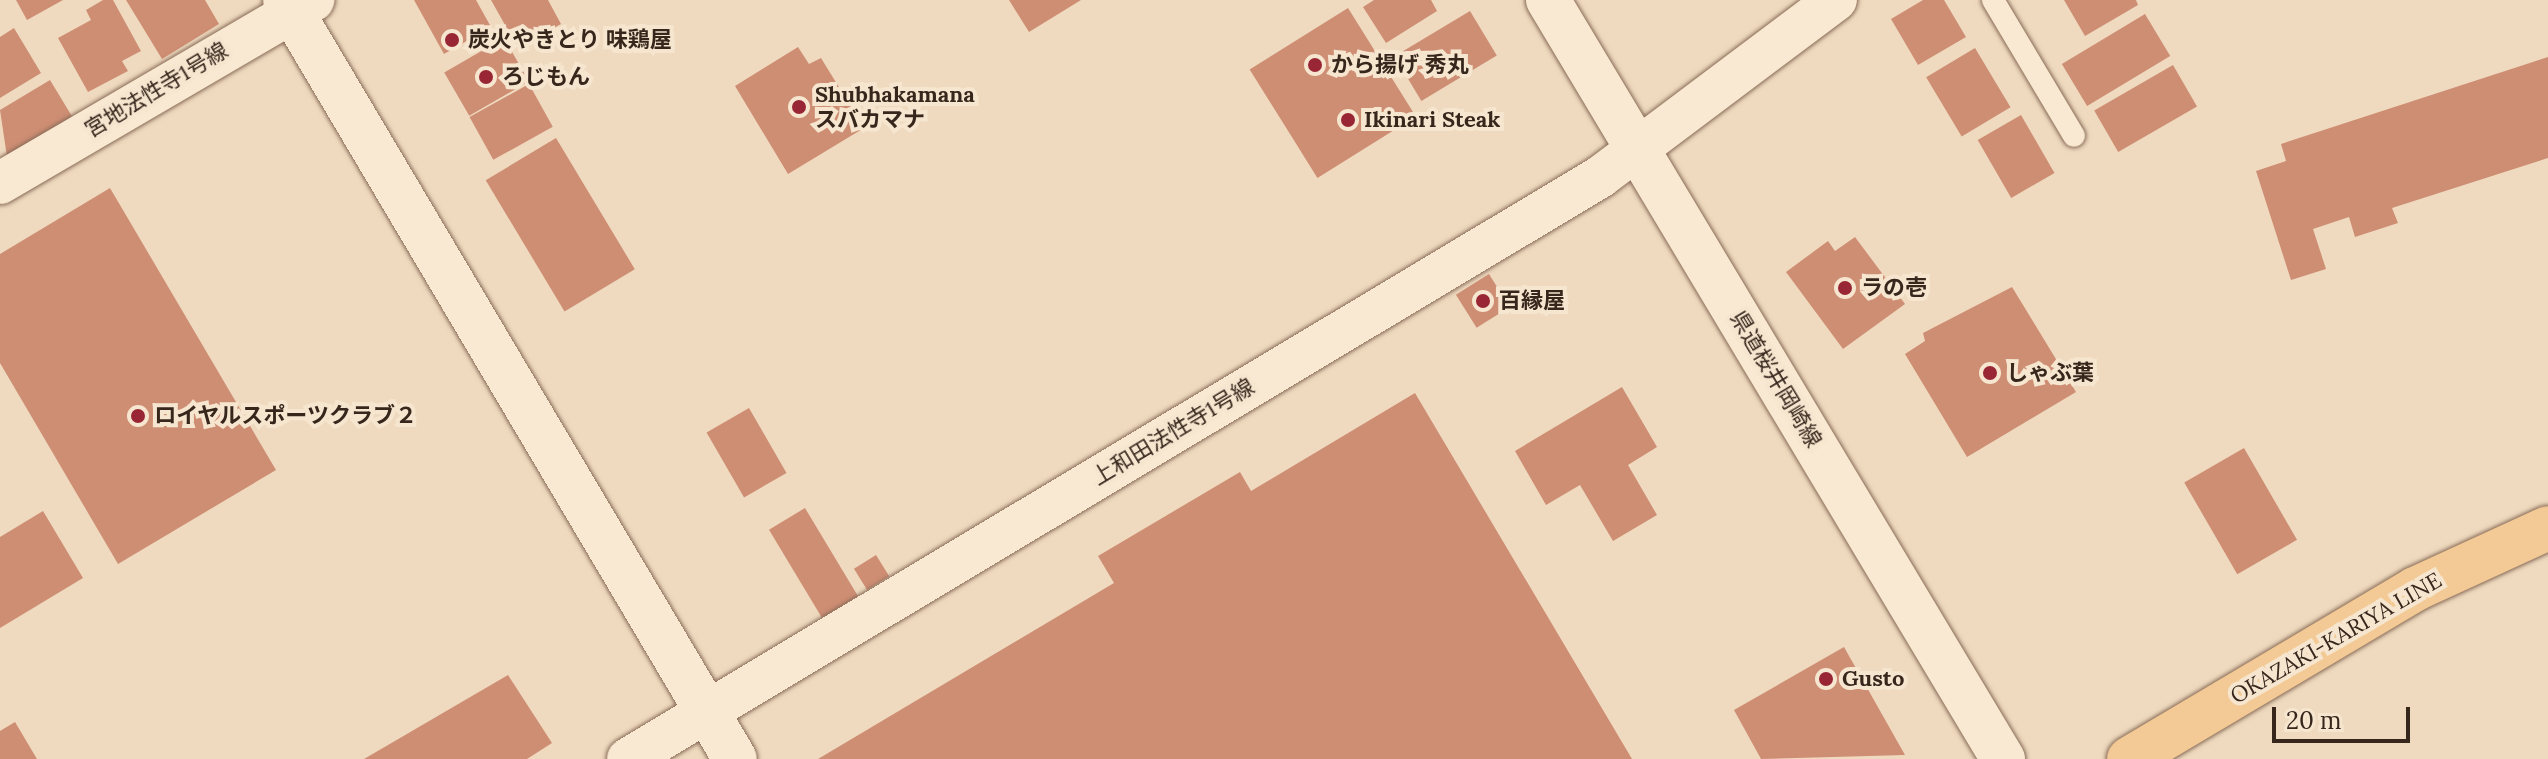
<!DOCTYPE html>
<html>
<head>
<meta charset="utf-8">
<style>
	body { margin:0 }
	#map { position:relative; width:2548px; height:759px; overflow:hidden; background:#efdabf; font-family:Lora,"Noto Sans JP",serif }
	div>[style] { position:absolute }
	.building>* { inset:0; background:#ce8e74; transform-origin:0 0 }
	.roads { filter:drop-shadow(0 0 2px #886b57) drop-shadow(0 0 2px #886b57) }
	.lane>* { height:22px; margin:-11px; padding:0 11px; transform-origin:11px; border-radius:11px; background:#f9e9d2 }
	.street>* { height:42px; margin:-21px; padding:0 21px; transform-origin:21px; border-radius:21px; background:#f9e9d2 }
	.secondary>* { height:44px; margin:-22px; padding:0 22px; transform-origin:22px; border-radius:22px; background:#f9e9d2 }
	.primary>* { height:44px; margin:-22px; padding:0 22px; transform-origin:22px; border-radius:22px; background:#f3ca95 }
	.dots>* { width:22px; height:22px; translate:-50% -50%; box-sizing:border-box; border:4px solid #f6e6cf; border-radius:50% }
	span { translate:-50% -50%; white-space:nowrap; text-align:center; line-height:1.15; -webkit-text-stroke:8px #f6e6cf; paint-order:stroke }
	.poi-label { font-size:22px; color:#37261c; font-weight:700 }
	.left { translate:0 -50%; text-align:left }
	.street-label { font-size:22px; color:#37261c }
	.scale { position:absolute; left:2272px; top:707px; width:138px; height:36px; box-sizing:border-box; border:4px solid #37261c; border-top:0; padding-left:10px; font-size:24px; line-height:28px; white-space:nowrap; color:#37261c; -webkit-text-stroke:6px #f6e6cf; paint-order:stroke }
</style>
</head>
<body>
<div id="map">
	<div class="building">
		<i style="clip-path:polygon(16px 0,63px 0,27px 20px)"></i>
		<i style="clip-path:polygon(103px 0,113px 0,141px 51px,122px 61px,128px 71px,88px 92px,58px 38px,91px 20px,86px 10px)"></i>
		<i style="clip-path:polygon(126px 0,205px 0,219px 24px,162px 59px)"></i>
		<i style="clip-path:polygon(414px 0,476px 0,491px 27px,444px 54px)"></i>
		<i style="clip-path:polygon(491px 0,548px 0,561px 24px,518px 48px)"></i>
		<i style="clip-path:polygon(1009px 0,1081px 0,1029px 32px)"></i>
		<i style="clip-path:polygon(1374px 0,1431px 0,1437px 11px,1386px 43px,1363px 7px)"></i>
		<i style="clip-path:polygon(1923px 0,1944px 0,1966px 37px,1918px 65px,1891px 19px)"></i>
		<i style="clip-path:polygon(2064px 0,2136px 0,2138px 5px,2085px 36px)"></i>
		<i style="left:1348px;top:8px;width:128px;height:116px;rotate:58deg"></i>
		<i style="left:1470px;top:11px;width:52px;height:88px;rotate:59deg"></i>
		<i style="left:2145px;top:14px;width:49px;height:97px;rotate:59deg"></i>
		<i style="clip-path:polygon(14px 28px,41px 73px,0 98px,0 37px)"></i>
		<i style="left:504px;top:38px;width:50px;height:69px;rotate:60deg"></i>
		<i style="clip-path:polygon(798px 47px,809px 64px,821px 58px,864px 128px,788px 174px,735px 86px)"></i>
		<i style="left:1975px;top:48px;width:69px;height:57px;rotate:59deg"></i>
		<i style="clip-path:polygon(2548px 57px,2548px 158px,2392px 208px,2398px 223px,2355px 237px,2349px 217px,2313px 229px,2326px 269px,2291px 280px,2256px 171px,2286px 161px,2281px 144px)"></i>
		<i style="left:2173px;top:65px;width:48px;height:91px;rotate:60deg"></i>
		<i style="clip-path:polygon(50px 80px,73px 118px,7px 157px,0 110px)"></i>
		<i style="left:529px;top:84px;width:49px;height:68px;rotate:61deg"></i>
		<i style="left:2021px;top:115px;width:67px;height:50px;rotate:60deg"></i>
		<i style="left:556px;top:138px;width:153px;height:82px;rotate:59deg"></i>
		<i style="clip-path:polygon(110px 188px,276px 470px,118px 564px,0 363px,0 254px)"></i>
		<i style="clip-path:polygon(1855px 237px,1905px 304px,1843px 349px,1786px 272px,1828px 241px,1835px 251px)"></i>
		<i style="left:1489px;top:274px;width:39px;height:39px;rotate:58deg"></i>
		<i style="clip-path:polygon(2012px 287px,2076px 392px,1967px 457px,1905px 354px,1925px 341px,1923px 333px)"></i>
		<i style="clip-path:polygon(1622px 387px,1657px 447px,1628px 465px,1657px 515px,1613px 541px,1580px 485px,1546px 505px,1515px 451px)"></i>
		<i style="clip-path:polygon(1415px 393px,1632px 759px,818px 759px,1114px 583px,1098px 556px,1240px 472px,1251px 491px)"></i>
		<i style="left:749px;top:408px;width:75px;height:49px;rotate:60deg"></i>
		<i style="left:2244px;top:448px;width:106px;height:69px;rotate:60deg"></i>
		<i style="left:805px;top:508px;width:103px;height:42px;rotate:59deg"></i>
		<i style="clip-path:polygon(43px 511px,83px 578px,0 628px,0 537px)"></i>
		<i style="left:876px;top:555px;width:25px;height:26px;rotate:58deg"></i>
		<i style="clip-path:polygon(1844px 647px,1905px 755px,1761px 759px,1734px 710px)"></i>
		<i style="clip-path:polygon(508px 675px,552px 743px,527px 759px,364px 759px)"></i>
		<i style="clip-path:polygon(15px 722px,37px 759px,0 759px,0 731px)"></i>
	</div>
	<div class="roads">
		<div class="lane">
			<i style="left:1993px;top:0;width:158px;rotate:59.2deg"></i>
		</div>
		<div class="street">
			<i style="left:0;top:183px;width:363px;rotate:-30.3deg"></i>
			<i style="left:628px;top:759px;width:1133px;rotate:-30.91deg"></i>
			<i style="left:1600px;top:177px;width:295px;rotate:-36.9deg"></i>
		</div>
		<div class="secondary">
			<i style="left:285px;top:0;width:882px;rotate:59.34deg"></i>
			<i style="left:1548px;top:0;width:885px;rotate:59.06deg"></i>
		</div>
		<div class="primary">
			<i style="left:2129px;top:759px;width:333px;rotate:-30.7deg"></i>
			<i style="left:2415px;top:589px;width:146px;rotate:-24.6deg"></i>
		</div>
	</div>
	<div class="dots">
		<i style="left:452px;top:40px;background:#982635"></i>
		<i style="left:1315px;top:65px;background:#982635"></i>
		<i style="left:486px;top:77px;background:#982635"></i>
		<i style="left:799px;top:107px;background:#982635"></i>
		<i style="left:1348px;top:120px;background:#982635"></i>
		<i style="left:1845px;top:288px;background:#982635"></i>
		<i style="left:1483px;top:301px;background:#982635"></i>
		<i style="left:1990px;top:373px;background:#982635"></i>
		<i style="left:138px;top:416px;background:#982635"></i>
		<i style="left:1826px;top:679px;background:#982635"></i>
	</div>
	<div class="poi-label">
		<span class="left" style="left:468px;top:40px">炭火やきとり 味鶏屋</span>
		<span class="left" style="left:1331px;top:65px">から揚げ 秀丸</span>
		<span class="left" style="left:502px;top:77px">ろじもん</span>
		<span class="left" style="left:815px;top:107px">Shubhakamana<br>スバカマナ</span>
		<span class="left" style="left:1364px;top:120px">Ikinari Steak</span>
		<span class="left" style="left:1861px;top:288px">ラの壱</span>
		<span class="left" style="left:1499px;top:301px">百縁屋</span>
		<span class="left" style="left:2006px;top:373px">しゃぶ葉</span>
		<span class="left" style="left:154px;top:416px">ロイヤルスポーツクラブ２</span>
		<span class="left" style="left:1842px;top:679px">Gusto</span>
	</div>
	<div class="street-label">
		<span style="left:156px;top:90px;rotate:-31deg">宮地法性寺1号線</span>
		<span style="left:1776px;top:379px;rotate:59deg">県道桜井岡崎線</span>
		<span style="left:1173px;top:432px;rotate:-31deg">上和田法性寺1号線</span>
		<span style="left:2336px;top:638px;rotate:-30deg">OKAZAKI-KARIYA LINE</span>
	</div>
	<div class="scale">20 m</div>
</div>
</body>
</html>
